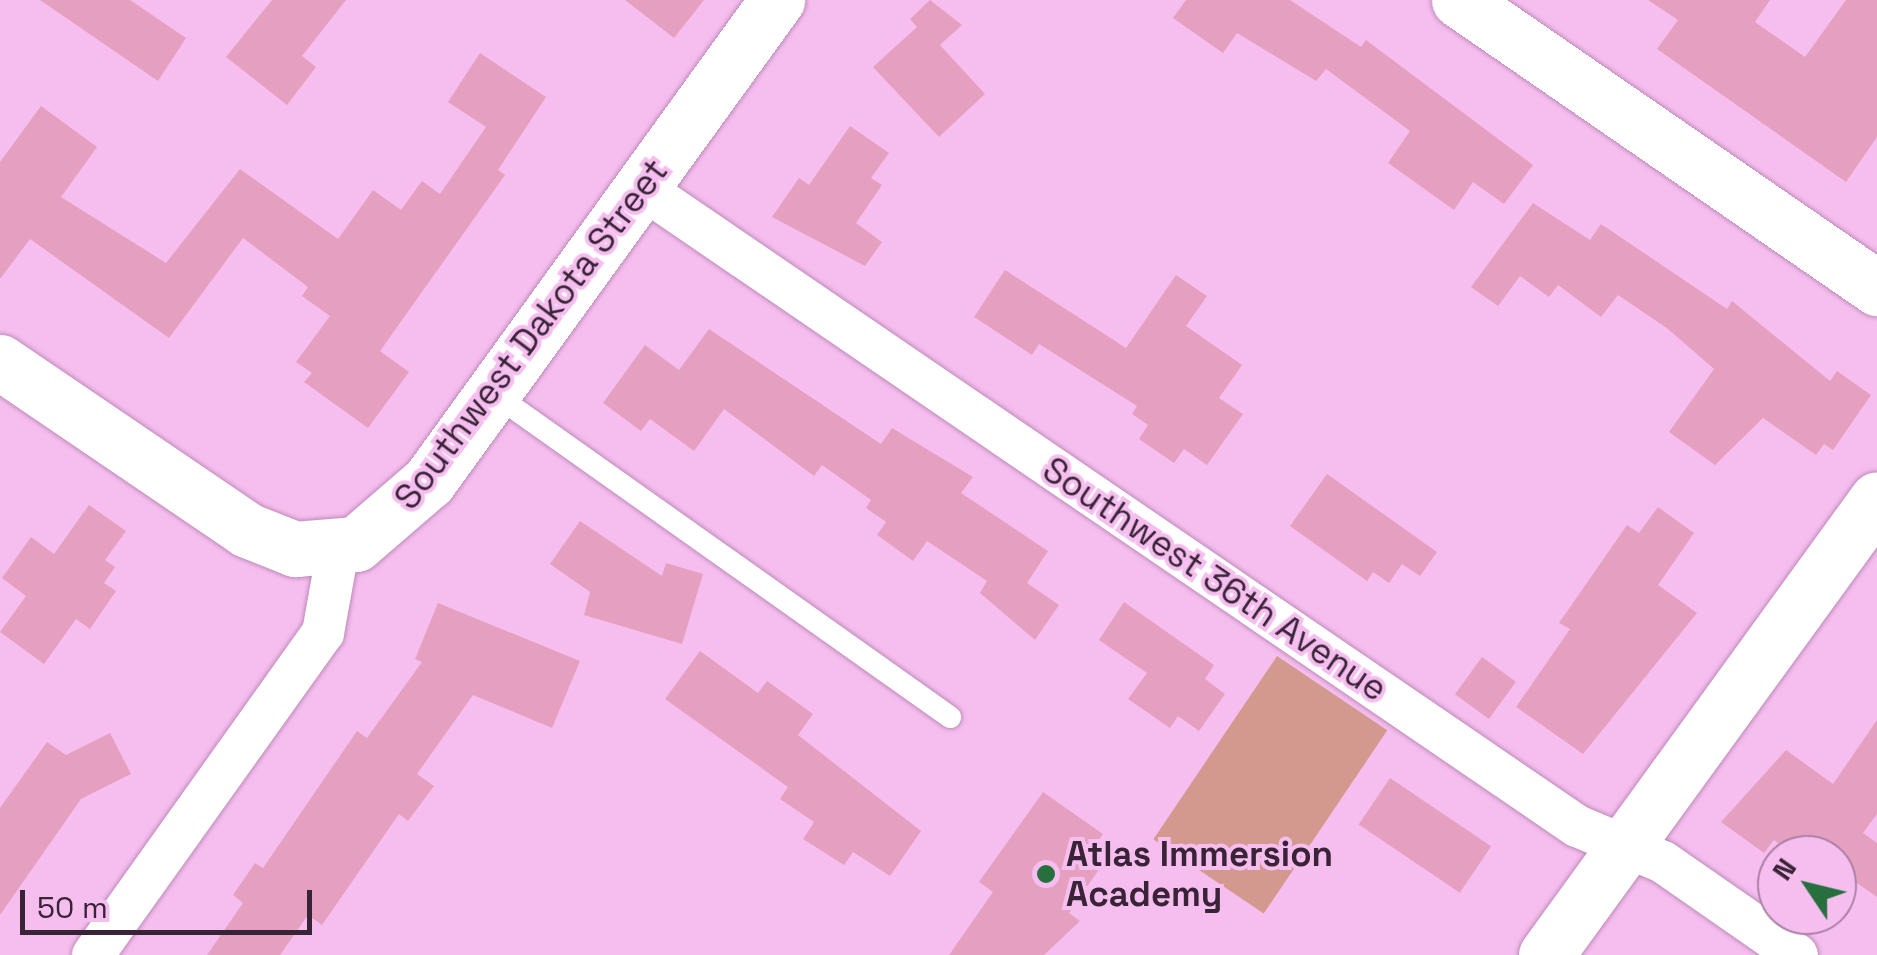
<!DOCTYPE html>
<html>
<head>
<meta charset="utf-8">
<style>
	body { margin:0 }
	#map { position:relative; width:1877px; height:955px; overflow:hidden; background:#f5beef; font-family:"Space Grotesk",sans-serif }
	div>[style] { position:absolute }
	.green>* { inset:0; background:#d3998f; transform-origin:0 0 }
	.building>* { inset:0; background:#e5a0c0; transform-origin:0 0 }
	.roads { filter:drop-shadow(0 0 2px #be8ab8) drop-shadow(0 0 2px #be8ab8) }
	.service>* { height:22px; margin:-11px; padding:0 11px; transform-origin:11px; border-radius:11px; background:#fff }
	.minor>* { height:42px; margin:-21px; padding:0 21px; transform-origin:21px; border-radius:21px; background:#fff }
	.tertiary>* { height:55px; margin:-27.5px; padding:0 27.5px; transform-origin:27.5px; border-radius:27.5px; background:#fff }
	.secondary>* { height:55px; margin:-27.5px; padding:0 27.5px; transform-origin:27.5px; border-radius:27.5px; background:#fff }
	.dots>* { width:28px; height:28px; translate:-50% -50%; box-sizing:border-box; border:5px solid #f5beef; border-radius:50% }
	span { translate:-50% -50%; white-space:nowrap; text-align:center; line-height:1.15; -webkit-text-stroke:8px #f5beef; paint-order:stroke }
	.street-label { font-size:35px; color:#392437 }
	.poi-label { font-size:35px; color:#392437; font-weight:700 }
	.left { translate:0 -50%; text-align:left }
	.north { position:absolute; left:1757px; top:835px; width:100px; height:100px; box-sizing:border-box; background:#f5beef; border:2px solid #aa80a5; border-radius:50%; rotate:305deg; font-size:28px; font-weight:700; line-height:40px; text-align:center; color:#392437 }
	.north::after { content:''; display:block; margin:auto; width:35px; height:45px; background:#27703d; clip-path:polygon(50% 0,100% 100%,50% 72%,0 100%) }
	.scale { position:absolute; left:20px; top:890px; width:292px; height:45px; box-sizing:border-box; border:5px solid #392437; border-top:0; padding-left:12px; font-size:30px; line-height:35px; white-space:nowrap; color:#392437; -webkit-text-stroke:8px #f5beef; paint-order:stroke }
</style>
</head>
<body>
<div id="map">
	<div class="green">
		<i style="left:1277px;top:656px;width:133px;height:221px;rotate:34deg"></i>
	</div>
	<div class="building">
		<i style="clip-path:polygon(40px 0,130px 0,186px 38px,158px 81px)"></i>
		<i style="clip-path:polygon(272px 0,346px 0,302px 56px,316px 67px,287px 105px,226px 57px)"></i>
		<i style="clip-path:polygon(625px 0,704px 0,674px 38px)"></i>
		<i style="clip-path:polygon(930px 0,962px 25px,940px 45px,985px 94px,939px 137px,873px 67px,917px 27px,910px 19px)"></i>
		<i style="clip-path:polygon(1186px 0,1290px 0,1361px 47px,1366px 40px,1533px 165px,1504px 204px,1473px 182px,1454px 210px,1388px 163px,1410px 131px,1326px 69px,1316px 81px,1237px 33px,1223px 53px,1173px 18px)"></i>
		<i style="clip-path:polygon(1648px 0,1770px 0,1755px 22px,1805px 57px,1846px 0,1877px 0,1877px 137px,1846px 182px,1657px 49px,1678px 20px)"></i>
		<i style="clip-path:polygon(480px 53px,546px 97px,498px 170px,505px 175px,380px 351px,409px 372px,368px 428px,304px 382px,312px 373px,296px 362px,330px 316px,302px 296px,308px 287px,243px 238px,169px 338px,30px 239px,0 279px,0 162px,41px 106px,97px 147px,61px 197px,166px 263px,240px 169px,338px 239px,373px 190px,401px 210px,422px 181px,440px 194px,486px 127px,448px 102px)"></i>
		<i style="clip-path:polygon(850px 126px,889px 153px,871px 178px,882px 185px,856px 223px,882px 242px,865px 266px,772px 217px,799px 178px,809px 185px)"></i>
		<i style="clip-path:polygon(1533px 203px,1590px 240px,1601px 224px,1727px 309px,1732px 301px,1830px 381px,1837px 371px,1871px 395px,1833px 450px,1824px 444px,1816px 455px,1763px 418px,1715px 465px,1669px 432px,1714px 369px,1668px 329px,1618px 295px,1601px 317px,1558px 285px,1549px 297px,1520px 276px,1498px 306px,1471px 287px)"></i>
		<i style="clip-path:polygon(1005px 270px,1126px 348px,1176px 275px,1207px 296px,1186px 326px,1242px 365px,1219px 398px,1243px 414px,1207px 465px,1184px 449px,1174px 463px,1139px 439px,1148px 425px,1132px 414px,1137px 406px,1039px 344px,1032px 355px,974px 317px)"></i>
		<i style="clip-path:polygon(709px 329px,881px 444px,892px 428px,973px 477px,961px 493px,1048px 551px,1027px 583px,1059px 605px,1035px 640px,980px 593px,987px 581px,927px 541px,913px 561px,877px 535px,886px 522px,866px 508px,871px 500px,822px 465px,814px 476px,724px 409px,694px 451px,650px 419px,641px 431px,603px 403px,645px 345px,679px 370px)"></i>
		<i style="clip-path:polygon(1327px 474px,1437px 552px,1420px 576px,1402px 564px,1389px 583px,1373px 572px,1367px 581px,1290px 526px)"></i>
		<i style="clip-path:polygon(89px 505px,126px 531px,105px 560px,115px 567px,104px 583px,116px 591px,90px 629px,76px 619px,44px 664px,0 632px,26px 596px,2px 578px,31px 537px,54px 554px)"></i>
		<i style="clip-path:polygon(1658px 507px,1694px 533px,1658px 585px,1697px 613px,1583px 754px,1516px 707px,1570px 629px,1559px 623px,1627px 525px,1639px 533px)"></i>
		<i style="clip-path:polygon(580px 521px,662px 576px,666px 563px,703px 574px,682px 644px,584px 615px,590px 592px,550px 564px)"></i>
		<i style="clip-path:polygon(1124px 602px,1214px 665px,1205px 679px,1225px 694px,1199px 731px,1178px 716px,1170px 728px,1128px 699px,1147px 673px,1099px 640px)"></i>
		<i style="clip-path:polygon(438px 603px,580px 661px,552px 728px,473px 695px,417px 774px,434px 786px,408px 821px,399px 814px,322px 925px,308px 915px,280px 955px,207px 955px,243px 903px,233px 895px,255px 863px,263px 868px,357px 731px,367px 738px,422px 662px,415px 659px)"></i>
		<i style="clip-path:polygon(700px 651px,758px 693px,767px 681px,813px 714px,798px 735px,921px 831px,890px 876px,853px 852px,844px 865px,803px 839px,814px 822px,780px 799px,788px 787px,665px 699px)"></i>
		<i style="left:1482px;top:657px;width:42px;height:46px;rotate:36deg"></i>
		<i style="clip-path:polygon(1877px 720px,1877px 814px,1863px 833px,1877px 843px,1877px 897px,1837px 869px,1837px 855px,1793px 855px,1774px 840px,1764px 853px,1721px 822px,1786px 750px,1833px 784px)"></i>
		<i style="clip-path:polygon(110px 733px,131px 774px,81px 799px,0 915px,0 808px,47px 742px,66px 755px)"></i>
		<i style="left:1390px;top:778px;width:122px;height:56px;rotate:34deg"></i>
		<i style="clip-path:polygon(1043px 792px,1103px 834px,1088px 856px,1102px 865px,1069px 913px,1080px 921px,1044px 955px,949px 955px,993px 892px,979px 882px)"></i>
	</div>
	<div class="roads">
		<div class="service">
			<i style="left:494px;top:394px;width:559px;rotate:35.31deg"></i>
		</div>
		<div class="minor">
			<i style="left:642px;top:188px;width:1132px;rotate:34.31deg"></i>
			<i style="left:1577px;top:826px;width:93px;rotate:22.7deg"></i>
			<i style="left:1663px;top:862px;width:163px;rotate:34.8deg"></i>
			<i style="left:93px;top:955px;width:396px;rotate:-54.5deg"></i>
			<i style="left:323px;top:633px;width:84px;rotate:-79.8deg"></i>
		</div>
		<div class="tertiary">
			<i style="left:1459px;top:0;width:508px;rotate:34.57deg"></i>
			<i style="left:0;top:362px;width:299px;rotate:34.2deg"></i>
			<i style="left:247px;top:530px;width:52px;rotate:21.6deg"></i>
			<i style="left:295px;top:549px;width:61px;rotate:-4.7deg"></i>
			<i style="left:356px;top:544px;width:96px;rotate:-40.8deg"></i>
			<i style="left:429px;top:481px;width:594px;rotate:-54.11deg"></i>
		</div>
		<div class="secondary">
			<i style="left:1546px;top:955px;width:563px;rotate:-54.02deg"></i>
		</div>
	</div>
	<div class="dots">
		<i style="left:1046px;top:874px;background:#27703d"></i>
	</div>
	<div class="street-label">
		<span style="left:531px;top:334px;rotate:-53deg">Southwest Dakota Street</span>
		<span style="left:1215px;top:579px;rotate:34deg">Southwest 36th Avenue</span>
	</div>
	<div class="poi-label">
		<span class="left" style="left:1066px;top:874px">Atlas Immersion<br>Academy</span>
	</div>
	<div class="north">N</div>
	<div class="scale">50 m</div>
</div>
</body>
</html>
